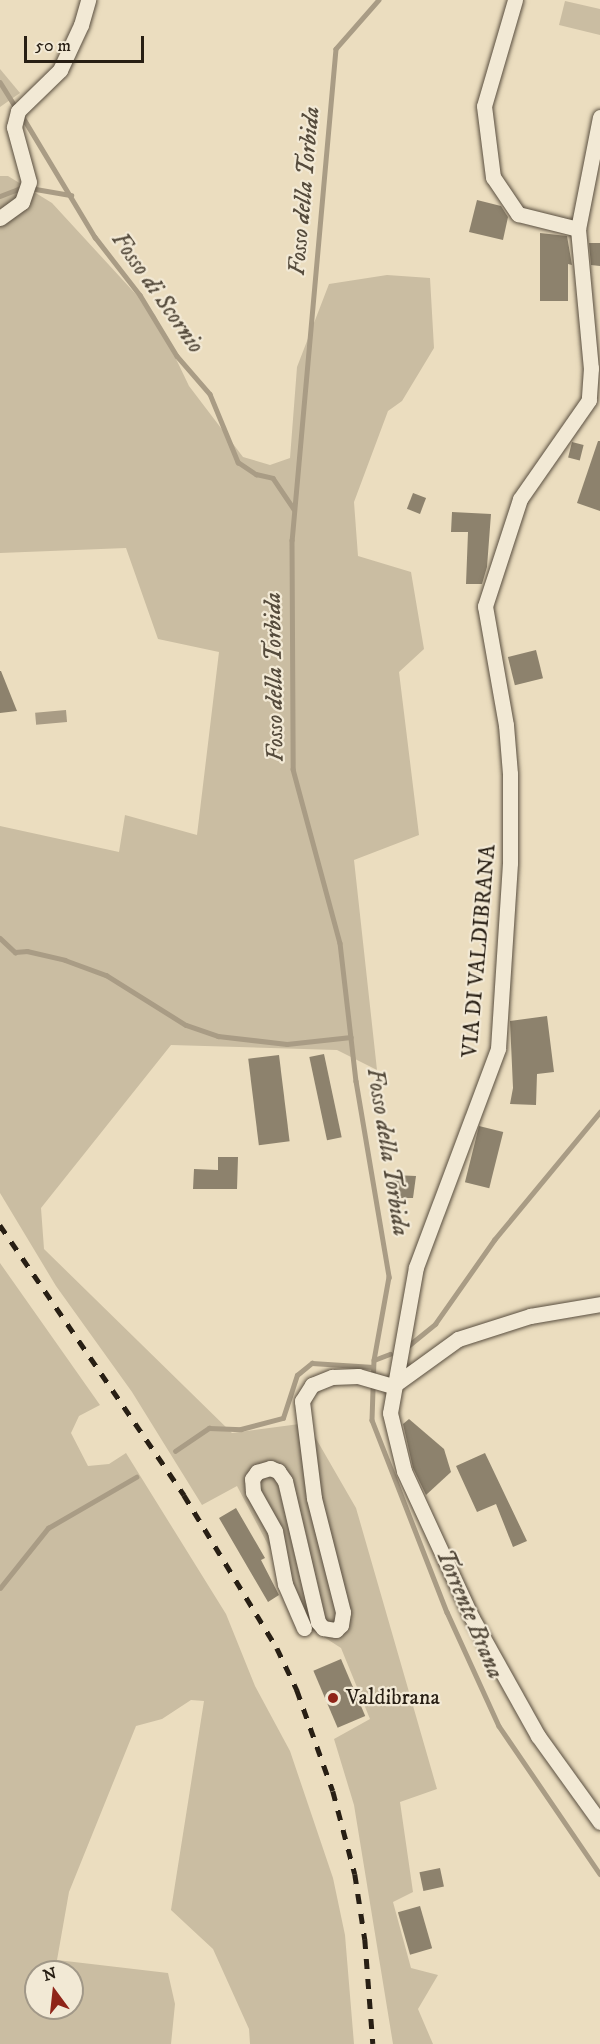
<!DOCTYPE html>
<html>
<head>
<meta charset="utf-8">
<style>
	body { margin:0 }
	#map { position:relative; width:600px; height:2044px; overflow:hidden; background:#ebddbf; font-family:"IM FELL DW Pica",serif }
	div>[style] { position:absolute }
	.green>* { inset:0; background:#cabda2 }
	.water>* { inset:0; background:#a99c85; transform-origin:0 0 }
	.stream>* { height:4.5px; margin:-2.25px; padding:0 2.25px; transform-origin:2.25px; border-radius:2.25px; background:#a99c85 }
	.building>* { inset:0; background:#8d826d; transform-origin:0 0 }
	.roads { filter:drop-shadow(0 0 2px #594e3f) drop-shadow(0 0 2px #594e3f) }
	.minor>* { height:15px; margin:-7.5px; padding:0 7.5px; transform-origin:7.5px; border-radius:7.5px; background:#f2e9d5 }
	.rail>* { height:4.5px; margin-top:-2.25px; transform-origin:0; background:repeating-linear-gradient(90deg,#281f14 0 10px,transparent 0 20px) }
	.dots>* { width:16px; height:16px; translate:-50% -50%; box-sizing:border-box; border:3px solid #f2e9d5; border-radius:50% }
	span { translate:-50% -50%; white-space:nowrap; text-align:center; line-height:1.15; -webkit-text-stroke:4.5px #f2e9d5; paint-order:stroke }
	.street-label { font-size:22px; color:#281f14 }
	.poi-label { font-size:22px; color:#281f14 }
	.left { translate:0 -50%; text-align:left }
	.water-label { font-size:24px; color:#554b3c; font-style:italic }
	.north { position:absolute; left:24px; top:1960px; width:60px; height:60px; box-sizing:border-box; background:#f2e9d5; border:2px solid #a19888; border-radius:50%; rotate:345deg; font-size:16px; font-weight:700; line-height:24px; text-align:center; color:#281f14 }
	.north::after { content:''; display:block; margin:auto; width:21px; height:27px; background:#8f2418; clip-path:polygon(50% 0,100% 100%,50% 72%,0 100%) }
	.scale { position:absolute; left:24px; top:36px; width:120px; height:27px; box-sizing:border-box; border:3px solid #281f14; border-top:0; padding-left:8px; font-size:18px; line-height:21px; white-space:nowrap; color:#281f14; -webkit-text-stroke:4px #f2e9d5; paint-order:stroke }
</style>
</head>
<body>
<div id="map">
	<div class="green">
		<i style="clip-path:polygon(565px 1px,600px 9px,600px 35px,559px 25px)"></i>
		<i style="clip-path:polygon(0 69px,20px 93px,0 107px)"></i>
		<i style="clip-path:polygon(0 176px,8px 176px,52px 203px,155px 315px,189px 386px,243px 457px,270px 465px,290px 458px,297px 367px,329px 284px,387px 275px,430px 278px,434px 348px,402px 401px,388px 411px,354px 502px,358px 556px,411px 572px,424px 649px,399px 672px,419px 835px,354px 860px,377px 1070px,337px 1050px,171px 1045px,41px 1208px,44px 1249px,232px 1433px,307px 1423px,356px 1508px,437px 1789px,400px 1802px,413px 1892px,393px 1902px,411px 1968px,438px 1975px,418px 2009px,433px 2044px,393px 2044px,354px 1805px,334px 1739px,370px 1719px,341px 1648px,313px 1630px,237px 1486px,202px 1505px,132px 1392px,56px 1286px,0 1193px,0 826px,119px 852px,125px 815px,197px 835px,219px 652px,158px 639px,126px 548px,0 553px)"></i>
		<i style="clip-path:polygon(evenodd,0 1263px,100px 1405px,79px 1416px,71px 1433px,88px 1466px,109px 1464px,126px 1453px,226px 1614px,255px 1686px,290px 1751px,333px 1878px,345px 1935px,354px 2044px,250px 2044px,249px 2029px,213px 1949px,171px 1910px,204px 1701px,191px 1700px,162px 1719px,136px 1726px,69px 1892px,57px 1960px,168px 1973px,175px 2004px,171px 2044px,0 2044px,0 1263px,36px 1972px,72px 1972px,72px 2008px,36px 2008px,36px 1972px)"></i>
	</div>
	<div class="water">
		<i style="left:66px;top:710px;width:12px;height:31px;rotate:85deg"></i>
	</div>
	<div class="stream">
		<i style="left:379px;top:0;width:65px;rotate:131.3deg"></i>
		<i style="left:336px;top:49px;width:493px;rotate:95.1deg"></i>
		<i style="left:292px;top:540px;width:229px;rotate:89.7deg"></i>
		<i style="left:293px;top:769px;width:180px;rotate:74.9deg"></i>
		<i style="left:340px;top:943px;width:139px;rotate:83.4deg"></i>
		<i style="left:356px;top:1081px;width:199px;rotate:80.4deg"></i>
		<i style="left:389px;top:1277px;width:84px;rotate:100.2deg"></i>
		<i style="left:374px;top:1360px;width:60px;rotate:91.9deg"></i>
		<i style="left:372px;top:1420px;width:206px;rotate:68.7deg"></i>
		<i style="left:447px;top:1612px;width:125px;rotate:65.5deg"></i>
		<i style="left:499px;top:1726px;width:179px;rotate:55.7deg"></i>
		<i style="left:0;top:82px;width:31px;rotate:58deg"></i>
		<i style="left:21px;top:114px;width:144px;rotate:59deg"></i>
		<i style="left:95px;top:237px;width:73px;rotate:52.2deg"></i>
		<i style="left:140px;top:295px;width:71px;rotate:58.8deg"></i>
		<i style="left:177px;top:356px;width:50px;rotate:49deg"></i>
		<i style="left:210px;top:394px;width:74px;rotate:67.6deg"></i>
		<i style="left:238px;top:462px;width:22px;rotate:34deg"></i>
		<i style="left:256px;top:474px;width:17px;rotate:13deg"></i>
		<i style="left:273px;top:478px;width:37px;rotate:56deg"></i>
		<i style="left:0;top:196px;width:26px;rotate:-21deg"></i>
		<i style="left:24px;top:187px;width:48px;rotate:9.7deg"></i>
		<i style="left:0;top:938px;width:21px;rotate:43deg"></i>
		<i style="left:15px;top:952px;width:12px;rotate:-5deg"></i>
		<i style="left:27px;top:951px;width:39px;rotate:13deg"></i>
		<i style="left:65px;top:960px;width:44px;rotate:20.1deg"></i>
		<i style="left:106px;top:975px;width:94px;rotate:32deg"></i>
		<i style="left:186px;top:1025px;width:34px;rotate:19deg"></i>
		<i style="left:218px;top:1036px;width:69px;rotate:6.6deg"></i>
		<i style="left:287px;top:1044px;width:64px;rotate:-6.2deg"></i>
		<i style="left:408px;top:1346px;width:35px;rotate:-39deg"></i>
		<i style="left:435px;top:1324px;width:103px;rotate:-54.9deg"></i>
		<i style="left:494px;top:1240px;width:166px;rotate:-50.4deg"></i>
		<i style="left:374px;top:1360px;width:17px;rotate:-21deg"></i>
		<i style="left:175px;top:1451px;width:41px;rotate:-34.1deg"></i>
		<i style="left:209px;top:1428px;width:32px;rotate:2deg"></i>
		<i style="left:241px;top:1429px;width:43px;rotate:-14.7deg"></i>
		<i style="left:283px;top:1418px;width:45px;rotate:-72deg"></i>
		<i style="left:297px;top:1375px;width:19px;rotate:-39deg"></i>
		<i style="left:312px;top:1363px;width:61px;rotate:3.8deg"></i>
		<i style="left:0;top:1588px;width:77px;rotate:-51.3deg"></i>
		<i style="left:48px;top:1528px;width:102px;rotate:-30.1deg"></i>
	</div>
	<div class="building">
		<i style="clip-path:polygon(477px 200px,501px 206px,508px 217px,503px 240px,469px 232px)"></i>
		<i style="clip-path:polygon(540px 233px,567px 236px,572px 265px,568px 264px,568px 301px,540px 301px)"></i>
		<i style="clip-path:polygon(589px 243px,600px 243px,600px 266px,591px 265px)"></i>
		<i style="clip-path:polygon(598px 441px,600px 441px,600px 511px,577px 503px)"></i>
		<i style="left:572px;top:442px;width:12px;height:16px;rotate:14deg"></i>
		<i style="left:413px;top:493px;width:14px;height:17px;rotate:21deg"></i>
		<i style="clip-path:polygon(452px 512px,491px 514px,487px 567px,482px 584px,466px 584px,468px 532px,451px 532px)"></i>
		<i style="left:536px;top:650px;width:29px;height:29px;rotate:76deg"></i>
		<i style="clip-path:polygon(0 671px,1px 671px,17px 711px,0 713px)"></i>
		<i style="clip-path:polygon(547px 1016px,554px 1072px,537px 1074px,536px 1105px,510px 1104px,513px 1088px,510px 1021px)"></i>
		<i style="left:324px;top:1054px;width:85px;height:15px;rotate:78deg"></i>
		<i style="left:279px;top:1055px;width:87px;height:31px;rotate:83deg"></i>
		<i style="left:479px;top:1126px;width:25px;height:58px;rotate:14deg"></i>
		<i style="clip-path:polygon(218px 1157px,238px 1157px,237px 1189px,193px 1189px,194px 1169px,218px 1170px)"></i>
		<i style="clip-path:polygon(393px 1175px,416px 1176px,413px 1198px,394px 1198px)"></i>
		<i style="clip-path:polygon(409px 1419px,444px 1449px,451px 1472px,426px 1495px,413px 1468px,403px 1424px)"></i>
		<i style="clip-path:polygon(485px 1453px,527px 1541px,513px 1547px,496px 1504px,477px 1512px,456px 1466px)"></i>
		<i style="clip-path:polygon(236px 1508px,265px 1558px,261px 1560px,279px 1595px,268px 1602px,219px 1518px)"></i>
		<i style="left:341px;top:1659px;width:62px;height:30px;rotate:67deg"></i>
		<i style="left:440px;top:1868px;width:19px;height:21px;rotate:78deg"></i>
		<i style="left:420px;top:1906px;width:44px;height:23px;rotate:74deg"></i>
	</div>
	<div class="roads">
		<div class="minor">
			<i style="left:515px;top:0;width:110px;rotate:106.3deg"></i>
			<i style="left:484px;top:106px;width:72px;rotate:82.8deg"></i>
			<i style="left:493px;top:177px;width:45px;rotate:56deg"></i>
			<i style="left:518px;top:214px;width:62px;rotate:14deg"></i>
			<i style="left:600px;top:117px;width:114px;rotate:101.1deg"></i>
			<i style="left:578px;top:229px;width:140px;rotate:84.7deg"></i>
			<i style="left:591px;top:368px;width:32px;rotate:94deg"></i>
			<i style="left:589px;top:400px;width:121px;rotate:124.9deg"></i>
			<i style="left:520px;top:499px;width:113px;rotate:108.1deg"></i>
			<i style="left:485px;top:606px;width:121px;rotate:80deg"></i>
			<i style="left:506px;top:725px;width:49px;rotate:85.3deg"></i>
			<i style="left:510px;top:774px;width:89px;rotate:90deg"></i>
			<i style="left:510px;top:863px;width:186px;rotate:93.7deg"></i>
			<i style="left:498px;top:1049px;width:233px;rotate:110.6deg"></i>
			<i style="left:416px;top:1267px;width:148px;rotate:100.1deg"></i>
			<i style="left:390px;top:1413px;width:60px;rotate:76.4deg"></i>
			<i style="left:404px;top:1471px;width:162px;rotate:65.2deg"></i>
			<i style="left:472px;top:1618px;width:135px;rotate:60.8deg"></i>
			<i style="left:538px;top:1736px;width:106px;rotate:54.2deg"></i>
			<i style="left:0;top:218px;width:27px;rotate:-36deg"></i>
			<i style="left:22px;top:202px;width:21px;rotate:-71deg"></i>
			<i style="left:29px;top:182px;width:57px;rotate:-105.3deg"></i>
			<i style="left:14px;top:127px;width:16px;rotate:-76deg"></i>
			<i style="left:18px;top:111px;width:59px;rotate:-44.3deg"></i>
			<i style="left:60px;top:70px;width:50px;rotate:-65deg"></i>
			<i style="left:81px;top:25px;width:26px;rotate:-74deg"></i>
			<i style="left:393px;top:1386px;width:80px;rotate:-35.9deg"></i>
			<i style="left:458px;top:1339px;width:76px;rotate:-17.7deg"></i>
			<i style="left:530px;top:1316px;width:71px;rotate:-9.7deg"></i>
			<i style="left:304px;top:1628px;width:48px;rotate:-113.4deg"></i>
			<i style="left:285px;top:1584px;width:54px;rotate:-100.7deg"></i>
			<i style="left:275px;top:1531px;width:45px;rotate:-119.4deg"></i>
			<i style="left:253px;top:1492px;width:13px;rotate:-94deg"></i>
			<i style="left:252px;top:1479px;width:9px;rotate:-54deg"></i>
			<i style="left:257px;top:1472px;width:14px;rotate:-17deg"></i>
			<i style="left:270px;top:1468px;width:9px;rotate:21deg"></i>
			<i style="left:278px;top:1471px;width:12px;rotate:55deg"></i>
			<i style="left:285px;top:1481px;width:145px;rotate:76.8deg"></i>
			<i style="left:318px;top:1622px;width:8px;rotate:50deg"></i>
			<i style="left:323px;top:1628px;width:13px;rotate:9deg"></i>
			<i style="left:336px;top:1630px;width:7px;rotate:-45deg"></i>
			<i style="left:341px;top:1625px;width:13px;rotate:-81deg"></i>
			<i style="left:343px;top:1612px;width:118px;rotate:-104.3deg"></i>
			<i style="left:314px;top:1498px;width:98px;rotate:-97.1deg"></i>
			<i style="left:302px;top:1401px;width:19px;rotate:-58deg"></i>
			<i style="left:312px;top:1385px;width:22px;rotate:-22deg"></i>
			<i style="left:332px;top:1377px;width:26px;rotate:-2deg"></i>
			<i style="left:358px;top:1376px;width:36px;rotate:16deg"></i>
		</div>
	</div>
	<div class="rail">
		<i style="left:0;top:1225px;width:327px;rotate:55.7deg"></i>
		<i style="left:184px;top:1495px;width:179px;rotate:58.7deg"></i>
		<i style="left:277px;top:1648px;width:47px;rotate:64.5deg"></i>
		<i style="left:297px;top:1690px;width:107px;rotate:70.4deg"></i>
		<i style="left:333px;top:1791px;width:86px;rotate:75.2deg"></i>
		<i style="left:355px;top:1874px;width:66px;rotate:81.3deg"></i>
		<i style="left:365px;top:1939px;width:105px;rotate:85.6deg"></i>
	</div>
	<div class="dots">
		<i style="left:333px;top:1698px;background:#8f2418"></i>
	</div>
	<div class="street-label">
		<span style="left:479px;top:951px;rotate:-85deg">VIA DI VALDIBRANA</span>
	</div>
	<div class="poi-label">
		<span class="left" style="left:346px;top:1698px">Valdibrana</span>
	</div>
	<div class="water-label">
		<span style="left:305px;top:191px;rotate:-85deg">Fosso della Torbida</span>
		<span style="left:157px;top:293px;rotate:55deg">Fosso di Scornio</span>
		<span style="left:275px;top:677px;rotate:-91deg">Fosso della Torbida</span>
		<span style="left:387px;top:1152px;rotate:81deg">Fosso della Torbida</span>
		<span style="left:469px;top:1614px;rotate:67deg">Torrente Brana</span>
	</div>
	<div class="north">N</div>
	<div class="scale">50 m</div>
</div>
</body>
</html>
